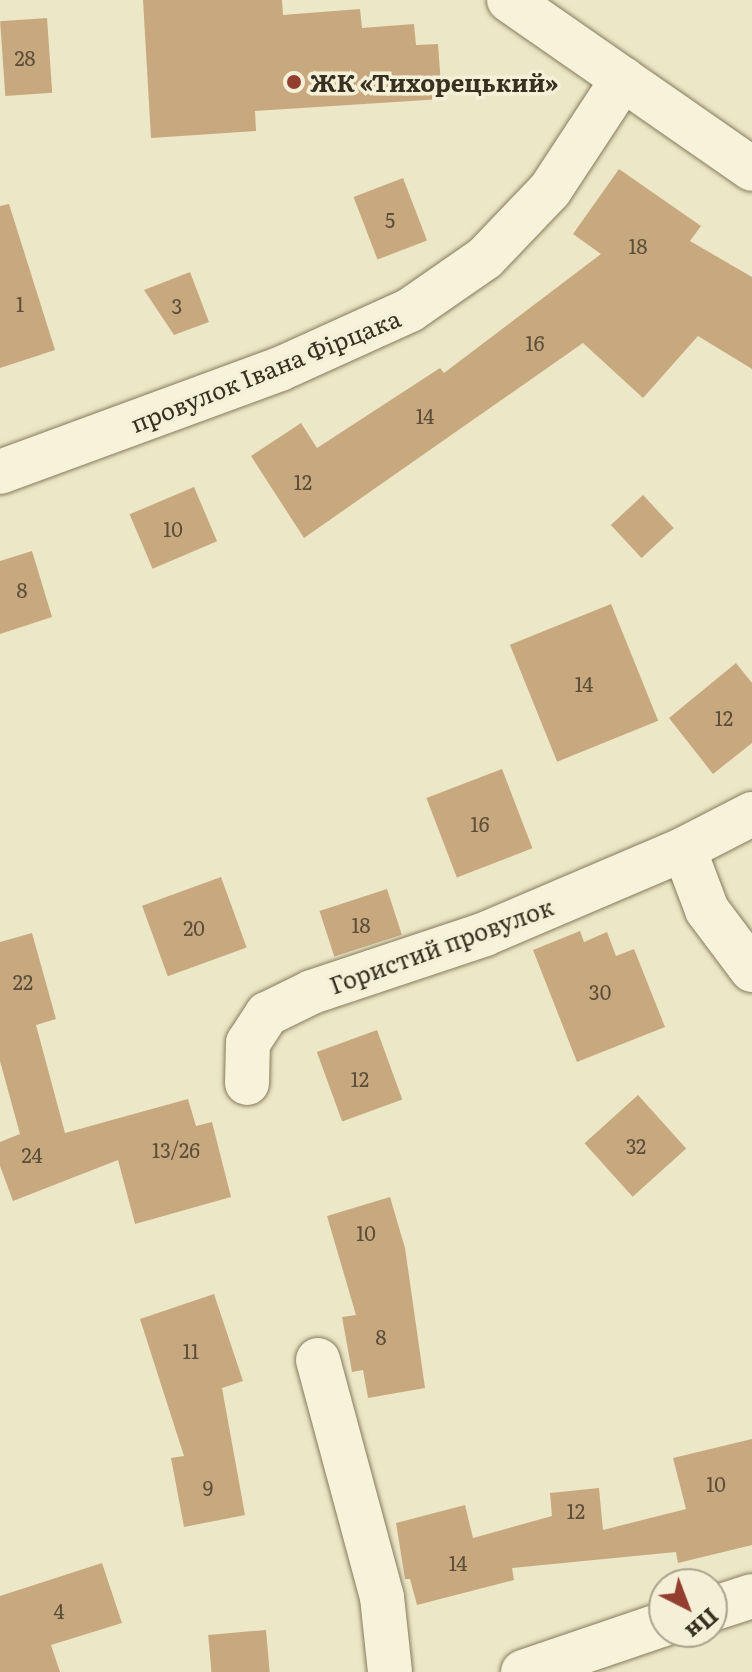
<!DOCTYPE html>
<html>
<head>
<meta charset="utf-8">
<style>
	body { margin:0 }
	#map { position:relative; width:752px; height:1672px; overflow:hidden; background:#ece7c7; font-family:Literata,serif }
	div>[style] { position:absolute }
	.building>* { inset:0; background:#c8a97f; transform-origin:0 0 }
	.roads { filter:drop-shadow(0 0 2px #877a5d) drop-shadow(0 0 2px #877a5d) }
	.minor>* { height:44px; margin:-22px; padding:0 22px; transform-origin:22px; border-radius:22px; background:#f7f3da }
	.dots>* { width:22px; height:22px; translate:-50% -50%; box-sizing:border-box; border:4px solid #f4f0d7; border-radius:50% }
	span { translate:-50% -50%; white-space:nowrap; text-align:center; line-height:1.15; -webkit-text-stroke:7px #f4f0d7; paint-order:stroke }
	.number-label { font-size:20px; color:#5c4e38 }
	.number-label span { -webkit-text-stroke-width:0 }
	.poi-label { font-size:24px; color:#383020; font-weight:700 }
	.left { translate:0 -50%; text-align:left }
	.street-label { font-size:24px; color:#383020 }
	.north { position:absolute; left:648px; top:1568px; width:80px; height:80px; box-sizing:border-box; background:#f4f0d7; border:2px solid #a9a38e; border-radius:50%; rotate:138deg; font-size:22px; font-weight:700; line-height:32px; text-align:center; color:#383020 }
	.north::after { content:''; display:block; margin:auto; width:28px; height:36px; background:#933f30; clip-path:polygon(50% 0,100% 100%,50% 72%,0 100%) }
</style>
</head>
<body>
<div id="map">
	<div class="building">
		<i style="clip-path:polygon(143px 0,282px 0,283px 15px,360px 9px,362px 28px,414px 24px,416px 45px,438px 44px,442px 99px,255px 111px,256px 131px,151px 138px)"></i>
		<i style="left:47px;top:18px;width:75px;height:47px;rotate:86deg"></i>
		<i style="clip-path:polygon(619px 169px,701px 226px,690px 241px,752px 277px,752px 369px,698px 336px,643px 398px,583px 343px,304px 538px,251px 456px,301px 423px,317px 448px,440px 368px,444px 373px,601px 254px,573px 234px)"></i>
		<i style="left:403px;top:178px;width:67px;height:53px;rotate:69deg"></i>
		<i style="clip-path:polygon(9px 204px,55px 350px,0 368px,0 206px)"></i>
		<i style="clip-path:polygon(190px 272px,209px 322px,174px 335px,144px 290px)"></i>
		<i style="left:194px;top:487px;width:59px;height:70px;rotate:67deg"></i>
		<i style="left:643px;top:495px;width:45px;height:44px;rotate:47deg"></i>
		<i style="clip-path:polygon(32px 551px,52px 617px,0 634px,0 561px)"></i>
		<i style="left:611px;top:604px;width:126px;height:109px;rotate:68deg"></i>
		<i style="clip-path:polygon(736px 663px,752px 683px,752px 743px,713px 774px,669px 718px)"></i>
		<i style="left:502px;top:769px;width:85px;height:81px;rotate:69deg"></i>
		<i style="left:221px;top:877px;width:75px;height:84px;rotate:70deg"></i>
		<i style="left:387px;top:889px;width:48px;height:71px;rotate:72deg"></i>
		<i style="clip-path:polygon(580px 931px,584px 942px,607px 932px,616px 956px,634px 949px,665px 1027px,577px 1062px,533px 950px)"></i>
		<i style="clip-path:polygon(32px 933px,56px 1019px,36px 1025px,65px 1133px,188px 1099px,196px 1126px,212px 1122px,231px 1197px,135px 1224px,118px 1160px,13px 1201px,0 1166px,0 1142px,20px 1134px,0 1061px,0 942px)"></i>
		<i style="left:377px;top:1030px;width:74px;height:64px;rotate:70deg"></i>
		<i style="left:638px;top:1095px;width:72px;height:72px;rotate:48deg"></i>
		<i style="clip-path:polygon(390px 1197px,405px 1248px,425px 1388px,368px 1398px,363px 1370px,352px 1372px,342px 1317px,356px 1315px,327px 1216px)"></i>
		<i style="clip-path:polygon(214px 1294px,243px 1381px,222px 1388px,245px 1515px,184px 1527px,171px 1458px,184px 1456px,140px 1319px)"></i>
		<i style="clip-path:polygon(752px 1439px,752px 1545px,678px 1563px,676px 1552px,512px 1568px,514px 1580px,417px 1605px,410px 1579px,405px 1579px,396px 1523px,465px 1505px,473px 1538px,552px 1516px,550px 1493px,599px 1488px,603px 1530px,686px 1509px,673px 1458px)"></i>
		<i style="clip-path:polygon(102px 1563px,122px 1623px,51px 1645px,60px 1672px,0 1672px,0 1596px)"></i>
		<i style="left:266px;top:1630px;width:42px;height:58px;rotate:85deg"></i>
	</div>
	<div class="roads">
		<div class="minor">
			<i style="left:509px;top:0;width:296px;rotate:34.8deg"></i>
			<i style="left:0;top:472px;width:298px;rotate:-20.2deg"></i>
			<i style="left:280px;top:369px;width:143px;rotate:-24.4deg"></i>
			<i style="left:410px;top:310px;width:91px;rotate:-34.7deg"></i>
			<i style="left:485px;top:258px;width:94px;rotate:-46.3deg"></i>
			<i style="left:550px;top:190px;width:133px;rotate:-56.7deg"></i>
			<i style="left:752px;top:814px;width:76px;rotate:152.8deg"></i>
			<i style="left:684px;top:849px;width:65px;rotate:69.3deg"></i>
			<i style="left:707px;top:910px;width:75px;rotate:53.1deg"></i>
			<i style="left:247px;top:1083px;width:40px;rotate:-88.6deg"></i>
			<i style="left:248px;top:1043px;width:35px;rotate:-57deg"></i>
			<i style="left:267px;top:1014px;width:50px;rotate:-26.1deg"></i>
			<i style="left:312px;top:992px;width:182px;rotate:-18.5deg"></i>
			<i style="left:485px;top:934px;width:216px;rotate:-23.1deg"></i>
			<i style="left:318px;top:1360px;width:245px;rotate:74.9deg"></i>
			<i style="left:382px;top:1597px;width:75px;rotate:83.9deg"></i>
			<i style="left:712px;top:1609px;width:42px;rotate:-18deg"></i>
			<i style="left:523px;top:1672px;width:149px;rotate:-18.8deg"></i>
		</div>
	</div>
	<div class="dots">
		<i style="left:294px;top:82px;background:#933f30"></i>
	</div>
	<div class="number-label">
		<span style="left:25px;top:57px">28</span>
		<span style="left:390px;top:219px">5</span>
		<span style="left:638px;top:245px">18</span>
		<span style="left:20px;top:303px">1</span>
		<span style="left:177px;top:305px">3</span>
		<span style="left:535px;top:342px">16</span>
		<span style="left:425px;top:415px">14</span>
		<span style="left:303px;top:481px">12</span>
		<span style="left:173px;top:528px">10</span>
		<span style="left:22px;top:589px">8</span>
		<span style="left:584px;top:683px">14</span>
		<span style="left:724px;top:717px">12</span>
		<span style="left:480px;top:823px">16</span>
		<span style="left:361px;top:924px">18</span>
		<span style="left:194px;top:927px">20</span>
		<span style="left:23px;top:981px">22</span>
		<span style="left:600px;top:991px">30</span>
		<span style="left:360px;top:1078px">12</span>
		<span style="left:636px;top:1145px">32</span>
		<span style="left:176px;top:1149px">13/26</span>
		<span style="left:32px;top:1154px">24</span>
		<span style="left:366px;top:1232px">10</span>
		<span style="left:381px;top:1336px">8</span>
		<span style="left:191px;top:1350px">11</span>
		<span style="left:716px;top:1483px">10</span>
		<span style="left:208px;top:1487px">9</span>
		<span style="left:576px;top:1510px">12</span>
		<span style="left:458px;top:1562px">14</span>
		<span style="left:59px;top:1610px">4</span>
	</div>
	<div class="poi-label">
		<span class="left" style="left:310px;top:82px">ЖК «Тихорецький»</span>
	</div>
	<div class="street-label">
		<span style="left:265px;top:370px;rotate:-22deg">провулок Івана Фірцака</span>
		<span style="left:441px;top:945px;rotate:-20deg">Гористий провулок</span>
	</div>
	<div class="north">Пн</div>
</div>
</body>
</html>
